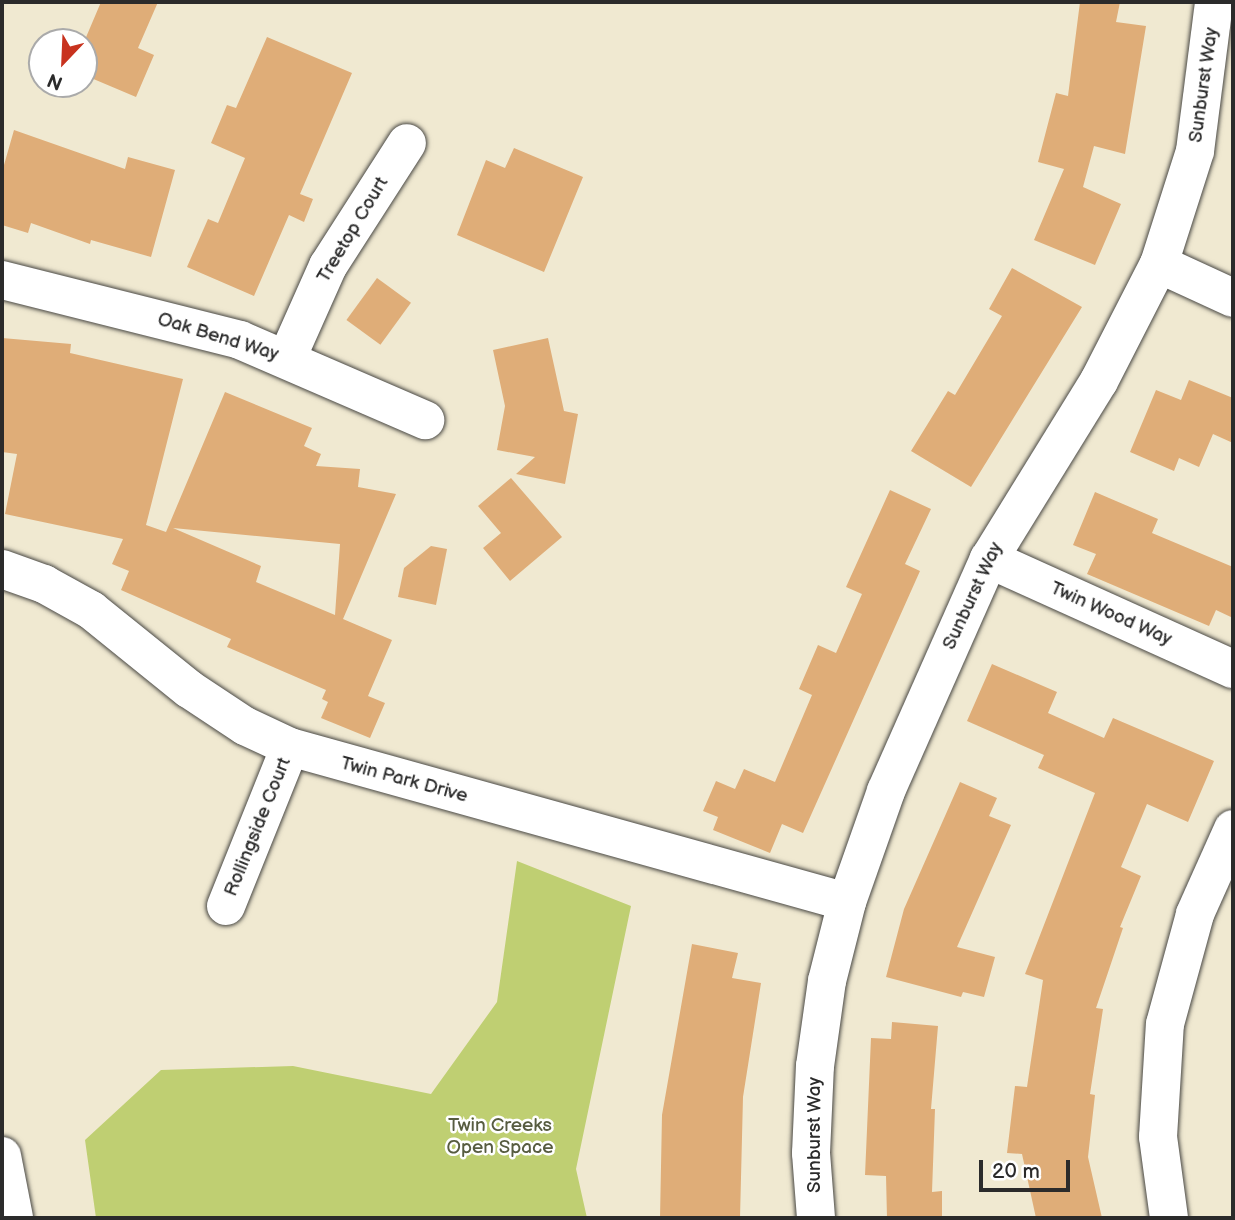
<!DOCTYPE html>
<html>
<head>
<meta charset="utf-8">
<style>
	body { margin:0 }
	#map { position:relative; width:1235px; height:1220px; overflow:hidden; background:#f0e9d1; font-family:"Balsamiq Sans",sans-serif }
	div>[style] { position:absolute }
	.green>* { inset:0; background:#bfcf72 }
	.building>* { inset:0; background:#dfad78; transform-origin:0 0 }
	.roads { filter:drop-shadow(0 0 2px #494844) drop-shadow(0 0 2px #494844) }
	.minor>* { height:38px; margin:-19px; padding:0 19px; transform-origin:19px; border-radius:19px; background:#fff }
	span { translate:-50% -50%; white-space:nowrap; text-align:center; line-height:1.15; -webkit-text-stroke:5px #fff; paint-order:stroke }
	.street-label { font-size:19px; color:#2b2b2b }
	.park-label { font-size:19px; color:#575c40 }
	.frame { position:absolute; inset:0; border:4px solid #2b2b2b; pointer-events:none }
	.north { position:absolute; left:28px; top:28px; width:70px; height:70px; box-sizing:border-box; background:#fff; border:2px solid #aaa; border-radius:50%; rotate:203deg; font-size:19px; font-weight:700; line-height:28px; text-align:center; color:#2b2b2b }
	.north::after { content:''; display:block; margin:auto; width:24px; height:32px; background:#c8321e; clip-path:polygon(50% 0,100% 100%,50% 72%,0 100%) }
	.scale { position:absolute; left:979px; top:1160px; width:91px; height:32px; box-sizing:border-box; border:4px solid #2b2b2b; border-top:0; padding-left:9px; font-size:21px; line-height:24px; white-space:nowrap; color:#2b2b2b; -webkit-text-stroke:5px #fff; paint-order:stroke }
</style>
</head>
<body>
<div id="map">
	<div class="green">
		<i style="clip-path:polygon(517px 861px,631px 906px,576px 1169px,587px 1218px,96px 1218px,85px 1140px,161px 1070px,293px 1066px,431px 1094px,497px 1002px)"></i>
	</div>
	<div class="building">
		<i style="clip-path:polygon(101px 2px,158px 2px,138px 48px,154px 55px,136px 97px,84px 75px,84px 42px)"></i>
		<i style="clip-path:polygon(1080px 2px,1120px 2px,1116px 22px,1146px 26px,1125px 154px,1094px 146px,1083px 187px,1121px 204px,1095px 265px,1034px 240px,1064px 169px,1038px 162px,1056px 93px,1068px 96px)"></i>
		<i style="clip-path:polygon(267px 37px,352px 73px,300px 194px,313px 199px,304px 222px,289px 215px,254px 296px,187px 267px,208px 219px,218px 223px,245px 158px,211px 143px,227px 105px,236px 108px)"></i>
		<i style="clip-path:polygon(14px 130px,125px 169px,128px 157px,175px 170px,151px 257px,91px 240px,90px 244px,31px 223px,28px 233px,2px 225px,2px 172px)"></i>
		<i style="clip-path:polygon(514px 148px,583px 177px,544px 272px,457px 235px,486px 160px,505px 168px)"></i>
		<i style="clip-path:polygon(1012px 268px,1082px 307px,971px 487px,911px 451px,948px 391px,955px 395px,1002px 316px,989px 309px)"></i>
		<i style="left:377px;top:278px;width:42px;height:52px;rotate:36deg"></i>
		<i style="clip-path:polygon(evenodd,2px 338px,71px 344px,70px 353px,183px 379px,146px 525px,166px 532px,225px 392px,312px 428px,304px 446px,321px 454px,316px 466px,360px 469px,358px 487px,396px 494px,343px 619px,392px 640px,368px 696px,385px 703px,370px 738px,321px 718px,328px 702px,322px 699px,326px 690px,227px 647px,231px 639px,121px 590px,129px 571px,112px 564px,123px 539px,5px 514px,17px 454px,2px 452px,2px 338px,173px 528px,340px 544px,335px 615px,256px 582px,261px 566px,173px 528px)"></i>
		<i style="clip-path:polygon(548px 338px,564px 411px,578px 414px,565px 484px,516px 474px,535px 457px,497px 450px,505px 406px,493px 350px)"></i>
		<i style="clip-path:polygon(1189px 380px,1233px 398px,1233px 443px,1213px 434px,1199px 467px,1179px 458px,1174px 471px,1130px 452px,1156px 390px,1181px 400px)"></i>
		<i style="clip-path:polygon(511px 478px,562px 537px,510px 581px,483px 548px,501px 533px,478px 506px)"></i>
		<i style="clip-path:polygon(890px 490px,931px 509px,905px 564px,920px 571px,803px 833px,782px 824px,770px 853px,713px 830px,718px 817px,703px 811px,716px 781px,735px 789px,744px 769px,775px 782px,812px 695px,799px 689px,818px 645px,836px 653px,862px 594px,846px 587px)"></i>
		<i style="clip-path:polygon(1095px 492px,1158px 519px,1152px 533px,1233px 567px,1233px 618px,1216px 610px,1209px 626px,1087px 574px,1096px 554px,1073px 545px)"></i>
		<i style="clip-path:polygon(431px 546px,447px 549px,436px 605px,398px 597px,404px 568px)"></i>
		<i style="clip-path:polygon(992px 664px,1057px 692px,1048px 713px,1104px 738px,1113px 718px,1214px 761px,1188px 822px,1147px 804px,1121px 867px,1141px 876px,1120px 927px,1123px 928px,1096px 1008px,1103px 1009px,1090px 1094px,1095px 1095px,1088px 1157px,1102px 1218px,1036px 1218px,1022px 1154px,1007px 1153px,1015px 1086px,1027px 1087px,1043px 980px,1025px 974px,1095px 793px,1038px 768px,1044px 755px,967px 721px)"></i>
		<i style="clip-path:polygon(960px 782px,997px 798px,989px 816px,1011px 825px,957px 947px,995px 957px,984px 997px,963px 992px,961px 997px,886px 977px,904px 909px)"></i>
		<i style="clip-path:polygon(692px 944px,738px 953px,732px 978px,761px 983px,743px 1097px,740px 1218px,660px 1218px,662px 1115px)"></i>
		<i style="clip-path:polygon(892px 1022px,938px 1026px,931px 1109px,935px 1109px,932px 1192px,942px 1191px,942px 1218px,887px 1218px,886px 1176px,865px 1175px,871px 1038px,891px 1039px)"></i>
	</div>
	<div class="roads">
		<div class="minor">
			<i style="left:1159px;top:264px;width:81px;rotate:24.7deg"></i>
			<i style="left:2px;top:280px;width:245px;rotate:14.1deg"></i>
			<i style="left:240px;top:340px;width:202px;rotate:23.4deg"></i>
			<i style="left:287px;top:358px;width:101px;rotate:-66deg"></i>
			<i style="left:328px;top:266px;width:146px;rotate:-57.3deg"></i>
			<i style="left:989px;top:559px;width:268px;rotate:24.3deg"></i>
			<i style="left:2px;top:569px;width:45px;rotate:19.7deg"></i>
			<i style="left:44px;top:584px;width:54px;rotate:29deg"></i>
			<i style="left:91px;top:610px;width:126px;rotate:38.9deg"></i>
			<i style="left:189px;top:689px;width:67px;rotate:33.5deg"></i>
			<i style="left:245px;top:726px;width:50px;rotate:25deg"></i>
			<i style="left:290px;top:747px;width:578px;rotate:15.55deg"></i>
			<i style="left:226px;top:906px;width:171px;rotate:-68.1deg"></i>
			<i style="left:2px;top:1156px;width:63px;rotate:79deg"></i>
			<i style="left:816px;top:1218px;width:65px;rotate:-94.4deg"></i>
			<i style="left:811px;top:1153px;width:87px;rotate:-87.4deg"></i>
			<i style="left:815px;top:1066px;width:86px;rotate:-82deg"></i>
			<i style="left:827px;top:981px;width:81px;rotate:-75.8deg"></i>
			<i style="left:847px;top:902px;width:118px;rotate:-70.6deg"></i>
			<i style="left:886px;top:791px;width:254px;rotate:-66.1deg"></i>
			<i style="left:989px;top:559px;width:209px;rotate:-58.3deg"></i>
			<i style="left:1099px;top:381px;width:131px;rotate:-62.9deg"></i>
			<i style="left:1159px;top:264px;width:119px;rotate:-72.3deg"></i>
			<i style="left:1195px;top:151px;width:150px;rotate:-82.7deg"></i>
			<i style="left:1169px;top:1218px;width:82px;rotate:-97.7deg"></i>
			<i style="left:1158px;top:1137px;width:113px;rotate:-86.5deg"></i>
			<i style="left:1165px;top:1024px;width:114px;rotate:-74.7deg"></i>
			<i style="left:1195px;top:914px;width:93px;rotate:-65.9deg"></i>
		</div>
	</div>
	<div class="street-label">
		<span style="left:1204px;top:85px;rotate:-82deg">Sunburst Way</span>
		<span style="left:353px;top:230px;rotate:-59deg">Treetop Court</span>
		<span style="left:218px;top:337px;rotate:17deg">Oak Bend Way</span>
		<span style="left:973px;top:596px;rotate:-65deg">Sunburst Way</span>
		<span style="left:1111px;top:614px;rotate:24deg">Twin Wood Way</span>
		<span style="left:404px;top:780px;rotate:15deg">Twin Park Drive</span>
		<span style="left:258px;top:827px;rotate:-68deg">Rollingside Court</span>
		<span style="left:815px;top:1135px;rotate:-90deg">Sunburst Way</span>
	</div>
	<div class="park-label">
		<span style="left:500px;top:1137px">Twin Creeks<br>Open Space</span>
	</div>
	<div class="frame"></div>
	<div class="north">N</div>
	<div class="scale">20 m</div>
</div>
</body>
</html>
